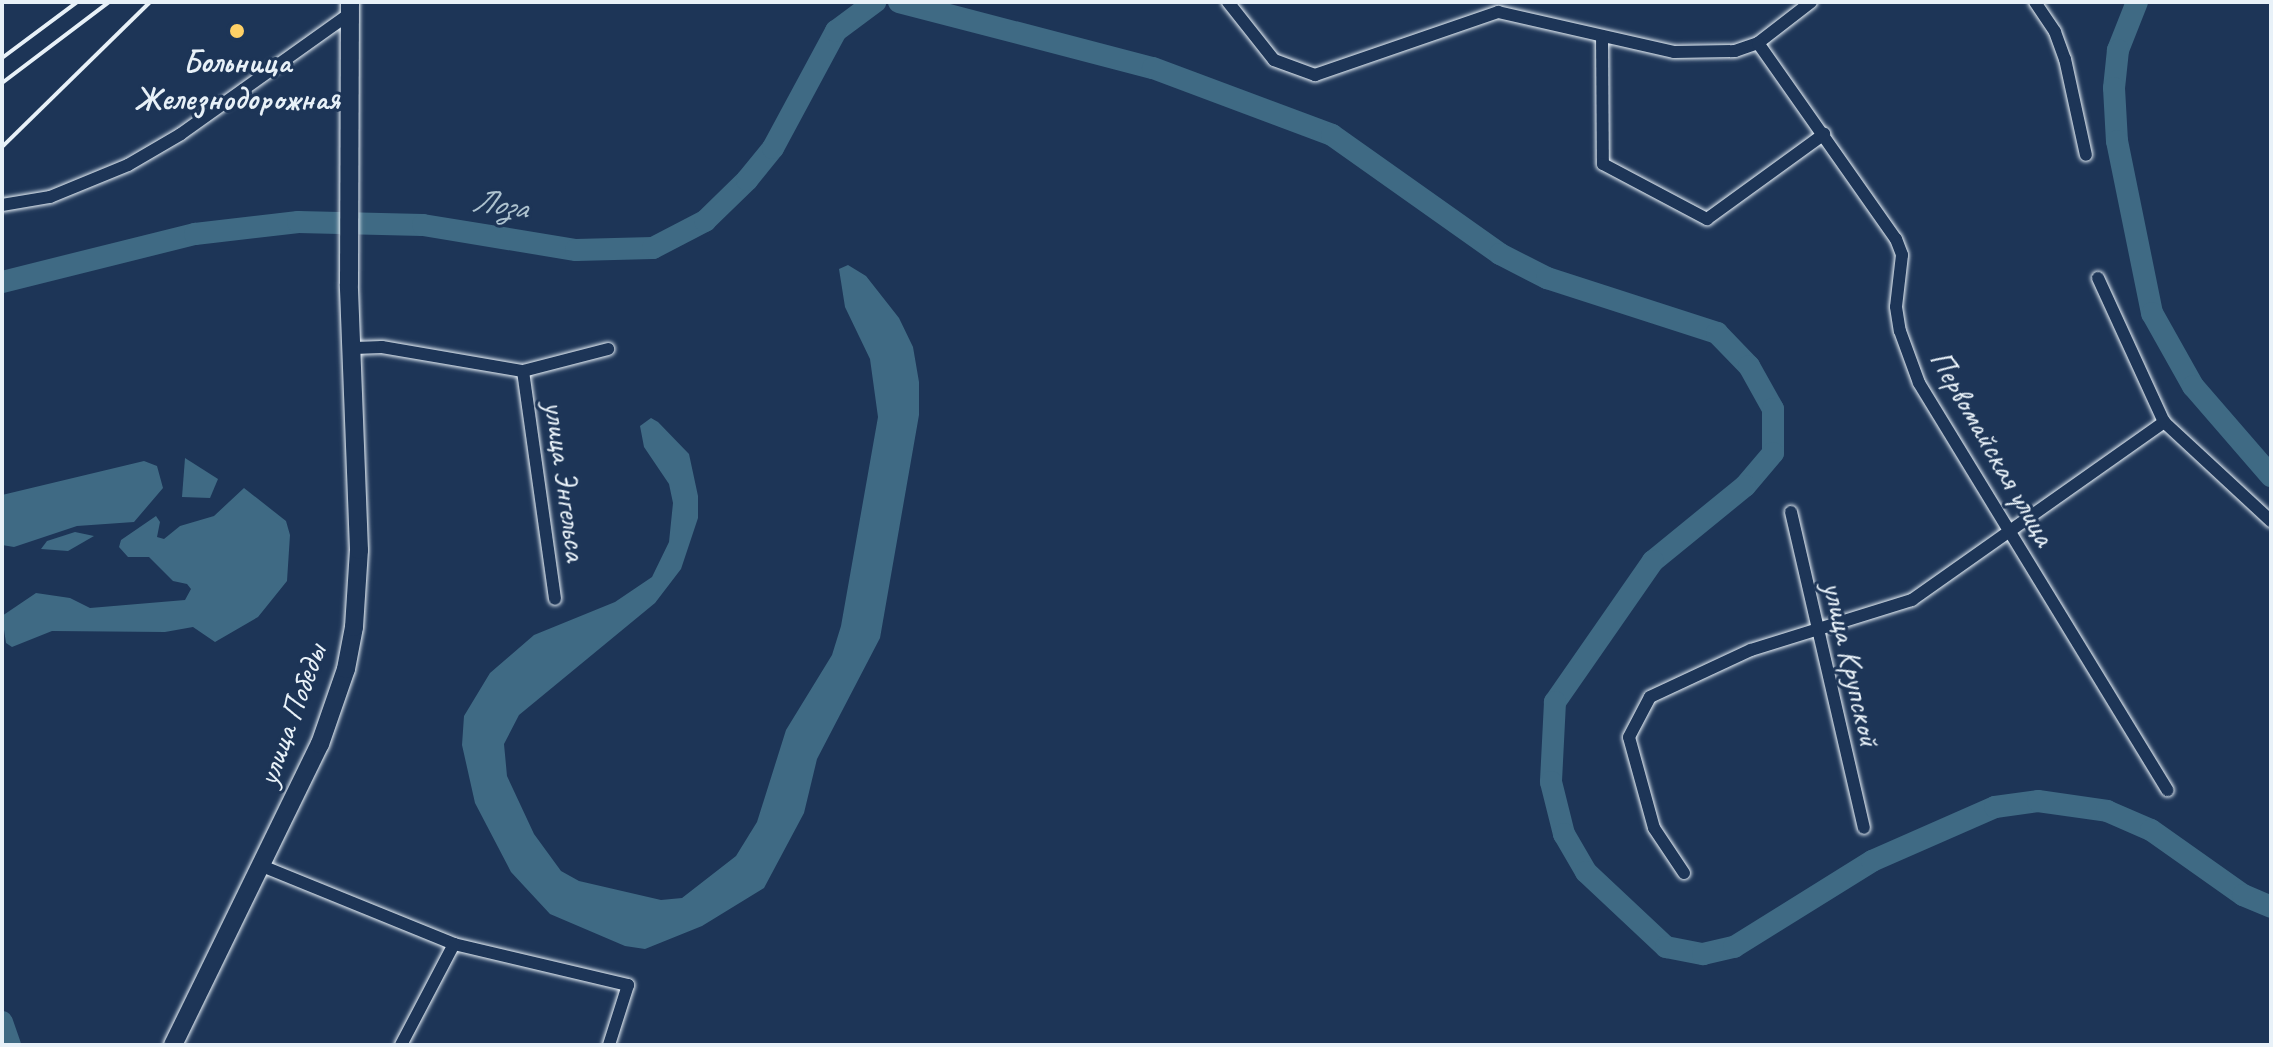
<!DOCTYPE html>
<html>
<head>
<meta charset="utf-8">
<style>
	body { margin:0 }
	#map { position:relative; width:2273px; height:1047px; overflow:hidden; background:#1d3557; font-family:Caveat,sans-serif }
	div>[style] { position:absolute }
	.water>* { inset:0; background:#3f6a84 }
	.stream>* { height:4px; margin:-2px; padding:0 2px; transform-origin:2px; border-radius:2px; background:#3f6a84 }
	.river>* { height:22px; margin:-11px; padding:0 11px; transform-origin:11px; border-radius:11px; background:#3f6a84 }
	.roads { filter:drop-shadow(0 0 2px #e8f1f8) drop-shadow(0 0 2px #e8f1f8) }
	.minor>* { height:12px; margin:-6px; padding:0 6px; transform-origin:6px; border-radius:6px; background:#1d3557 }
	.secondary>* { height:18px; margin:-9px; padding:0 9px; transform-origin:9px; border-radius:9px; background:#1d3557 }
	.rail>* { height:4px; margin:-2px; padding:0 2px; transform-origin:2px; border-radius:2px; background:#e8f1f8 }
	.dots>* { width:22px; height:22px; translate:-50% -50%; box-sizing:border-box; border:4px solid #1d3557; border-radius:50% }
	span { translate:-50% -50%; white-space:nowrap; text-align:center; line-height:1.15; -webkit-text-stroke:6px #1d3557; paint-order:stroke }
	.poi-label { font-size:32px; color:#e8f1f8; font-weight:700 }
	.street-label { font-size:32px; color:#e8f1f8 }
	.water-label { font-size:34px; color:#adc2cf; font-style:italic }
	.frame { position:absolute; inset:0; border:4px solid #e8f1f8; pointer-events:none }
</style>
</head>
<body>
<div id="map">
	<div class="water">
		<i style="clip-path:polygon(848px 265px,866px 276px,899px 318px,913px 347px,919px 382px,919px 415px,880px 638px,817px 759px,804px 813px,764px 888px,702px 926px,645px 949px,625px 946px,550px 914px,511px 872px,475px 803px,462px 745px,464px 716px,490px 673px,534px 635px,615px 602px,652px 577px,669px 542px,673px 503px,669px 484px,644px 447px,640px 426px,651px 418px,658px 422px,689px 454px,698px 496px,698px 518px,681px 569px,655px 603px,519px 715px,504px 744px,507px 776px,534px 834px,561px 871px,579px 881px,661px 900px,682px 898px,736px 856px,757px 822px,786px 730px,832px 655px,841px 626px,878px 417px,870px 359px,845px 307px,839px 269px)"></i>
		<i style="clip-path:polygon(185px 458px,218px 479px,210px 498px,182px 497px)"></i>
		<i style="clip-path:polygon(144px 461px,157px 466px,163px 488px,134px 522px,77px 526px,14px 547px,2px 545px,2px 495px)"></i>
		<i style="clip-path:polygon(244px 488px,286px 521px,290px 535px,287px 581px,258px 617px,215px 642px,193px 627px,165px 632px,52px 631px,12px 647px,6px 643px,2px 616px,36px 593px,70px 598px,90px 608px,185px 600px,191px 589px,187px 584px,173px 581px,149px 557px,128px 557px,119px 547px,121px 540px,156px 516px,160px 522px,157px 537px,164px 539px,180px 526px,214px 516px)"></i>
		<i style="clip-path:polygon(75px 532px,94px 536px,68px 551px,41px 549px,47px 541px)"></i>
	</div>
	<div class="stream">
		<i style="left:2px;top:278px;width:4px;rotate:27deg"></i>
	</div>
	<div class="river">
		<i style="left:899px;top:2px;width:262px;rotate:14.6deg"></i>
		<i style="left:1153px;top:68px;width:191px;rotate:20.5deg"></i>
		<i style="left:1332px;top:135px;width:206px;rotate:35.3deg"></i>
		<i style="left:1500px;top:254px;width:53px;rotate:27.1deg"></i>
		<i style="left:1547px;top:278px;width:179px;rotate:17.9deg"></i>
		<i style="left:1717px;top:333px;width:46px;rotate:45.9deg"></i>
		<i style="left:1749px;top:366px;width:49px;rotate:60.8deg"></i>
		<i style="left:1773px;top:409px;width:44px;rotate:90deg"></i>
		<i style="left:1773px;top:453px;width:43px;rotate:130.3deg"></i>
		<i style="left:1745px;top:486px;width:119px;rotate:140.8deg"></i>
		<i style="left:1653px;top:561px;width:172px;rotate:124.8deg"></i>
		<i style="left:1555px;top:702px;width:80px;rotate:92.9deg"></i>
		<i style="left:1551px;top:782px;width:54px;rotate:76deg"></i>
		<i style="left:1564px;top:834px;width:44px;rotate:59.9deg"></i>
		<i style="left:1586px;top:872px;width:110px;rotate:43.2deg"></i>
		<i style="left:1666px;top:947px;width:38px;rotate:11deg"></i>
		<i style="left:1703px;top:954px;width:32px;rotate:-13deg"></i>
		<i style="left:1734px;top:947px;width:163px;rotate:-31.9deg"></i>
		<i style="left:1872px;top:861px;width:134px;rotate:-23.7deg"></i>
		<i style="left:1995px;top:807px;width:43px;rotate:-7.9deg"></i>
		<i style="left:2038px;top:801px;width:70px;rotate:8.2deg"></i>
		<i style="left:2107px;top:811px;width:48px;rotate:23.4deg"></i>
		<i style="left:2151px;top:830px;width:113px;rotate:35.2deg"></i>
		<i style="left:2243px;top:895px;width:30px;rotate:23deg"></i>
		<i style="left:2137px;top:2px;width:52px;rotate:111.6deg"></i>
		<i style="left:2118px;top:50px;width:38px;rotate:96deg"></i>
		<i style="left:2114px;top:88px;width:53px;rotate:86.8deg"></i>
		<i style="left:2117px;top:141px;width:176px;rotate:78.5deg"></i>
		<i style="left:2152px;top:313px;width:84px;rotate:60.7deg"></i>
		<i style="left:2193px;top:386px;width:119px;rotate:49.1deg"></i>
		<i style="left:2px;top:282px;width:199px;rotate:-14deg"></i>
		<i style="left:195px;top:234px;width:104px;rotate:-6.6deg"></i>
		<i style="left:298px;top:222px;width:125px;rotate:1.4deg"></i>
		<i style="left:423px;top:225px;width:155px;rotate:9.3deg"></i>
		<i style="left:576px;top:250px;width:77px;rotate:-1.5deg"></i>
		<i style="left:653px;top:248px;width:59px;rotate:-27.4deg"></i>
		<i style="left:705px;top:221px;width:59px;rotate:-44.3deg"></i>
		<i style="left:747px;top:180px;width:41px;rotate:-50.9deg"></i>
		<i style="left:773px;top:148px;width:133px;rotate:-61.7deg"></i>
		<i style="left:836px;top:31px;width:49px;rotate:-36.6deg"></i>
		<i style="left:2px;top:1022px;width:24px;rotate:71deg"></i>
	</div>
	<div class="roads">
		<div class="minor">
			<i style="left:1228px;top:2px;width:74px;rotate:51.6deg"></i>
			<i style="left:1274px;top:60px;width:44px;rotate:20.1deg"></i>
			<i style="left:1315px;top:75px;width:194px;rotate:-19deg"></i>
			<i style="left:1498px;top:12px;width:180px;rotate:12.8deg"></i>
			<i style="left:1674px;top:52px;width:61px;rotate:-0.9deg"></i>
			<i style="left:1735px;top:51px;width:24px;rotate:-19deg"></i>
			<i style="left:1758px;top:43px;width:67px;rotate:-37.7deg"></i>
			<i style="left:2035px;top:2px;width:36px;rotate:56deg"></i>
			<i style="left:2055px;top:32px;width:29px;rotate:70deg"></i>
			<i style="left:2065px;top:59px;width:98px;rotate:77.7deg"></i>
			<i style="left:1602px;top:36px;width:128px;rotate:89.6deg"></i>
			<i style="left:1603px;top:164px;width:118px;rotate:27.9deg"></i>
			<i style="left:1707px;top:219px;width:145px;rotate:-36deg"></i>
			<i style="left:1758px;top:43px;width:240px;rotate:54.9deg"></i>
			<i style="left:1896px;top:239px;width:17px;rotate:69deg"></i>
			<i style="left:1902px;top:255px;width:52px;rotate:96.6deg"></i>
			<i style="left:1896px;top:307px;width:24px;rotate:81deg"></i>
			<i style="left:1900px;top:331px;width:55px;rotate:69.9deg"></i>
			<i style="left:1919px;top:383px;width:477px;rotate:58.6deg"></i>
			<i style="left:2px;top:205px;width:49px;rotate:-9.5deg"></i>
			<i style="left:50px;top:197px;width:84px;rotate:-22.3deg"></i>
			<i style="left:128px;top:165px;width:61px;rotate:-30.3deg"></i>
			<i style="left:181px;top:134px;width:210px;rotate:-35.5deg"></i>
			<i style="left:2098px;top:278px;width:158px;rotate:65.4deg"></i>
			<i style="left:2164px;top:422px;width:146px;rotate:42.8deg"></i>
			<i style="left:354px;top:348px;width:28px;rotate:-2deg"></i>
			<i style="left:382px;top:347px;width:143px;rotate:9.7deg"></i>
			<i style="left:523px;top:371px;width:88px;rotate:-14.5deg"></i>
			<i style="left:523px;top:371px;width:230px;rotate:82deg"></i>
			<i style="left:1791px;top:512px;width:324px;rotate:77deg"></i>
			<i style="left:262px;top:866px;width:207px;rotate:22.1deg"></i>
			<i style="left:454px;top:944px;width:179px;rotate:13.3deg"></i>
			<i style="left:628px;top:985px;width:63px;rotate:107.6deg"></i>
			<i style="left:1684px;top:873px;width:54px;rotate:-123.7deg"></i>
			<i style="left:1654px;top:828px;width:94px;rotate:-105.4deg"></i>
			<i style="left:1629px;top:737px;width:45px;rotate:-62.3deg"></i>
			<i style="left:1650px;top:697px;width:111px;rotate:-25deg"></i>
			<i style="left:1751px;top:650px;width:169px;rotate:-17.3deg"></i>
			<i style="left:1912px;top:600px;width:309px;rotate:-35.2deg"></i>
			<i style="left:401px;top:1045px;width:114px;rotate:-62.3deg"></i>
		</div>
		<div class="secondary">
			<i style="left:173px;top:1045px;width:335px;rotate:-64deg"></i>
			<i style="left:320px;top:744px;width:79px;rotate:-70.9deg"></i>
			<i style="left:346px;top:669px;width:43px;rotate:-79.2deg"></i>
			<i style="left:354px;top:627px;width:77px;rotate:-86.3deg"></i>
			<i style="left:359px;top:550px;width:266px;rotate:-92.2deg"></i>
			<i style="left:349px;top:284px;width:282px;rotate:-89.8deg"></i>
		</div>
	</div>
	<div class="rail">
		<i style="left:2px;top:58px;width:94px;rotate:-36.7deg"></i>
		<i style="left:2px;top:83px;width:134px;rotate:-37.1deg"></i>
		<i style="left:2px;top:147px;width:207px;rotate:-44.4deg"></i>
	</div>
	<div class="dots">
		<i style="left:237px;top:31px;background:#ffd166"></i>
	</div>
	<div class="poi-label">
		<span style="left:237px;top:81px">Больница<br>Железнодорожная</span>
	</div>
	<div class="street-label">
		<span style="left:1992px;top:448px;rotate:60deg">Первомайская улица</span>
		<span style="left:565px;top:481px;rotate:82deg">улица Энгельса</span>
		<span style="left:1851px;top:664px;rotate:77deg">улица Крупской</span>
		<span style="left:292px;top:715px;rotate:-70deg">улица Победы</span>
	</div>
	<div class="water-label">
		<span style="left:500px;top:203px;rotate:9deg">Лоза</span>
	</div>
	<div class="frame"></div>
</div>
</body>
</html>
